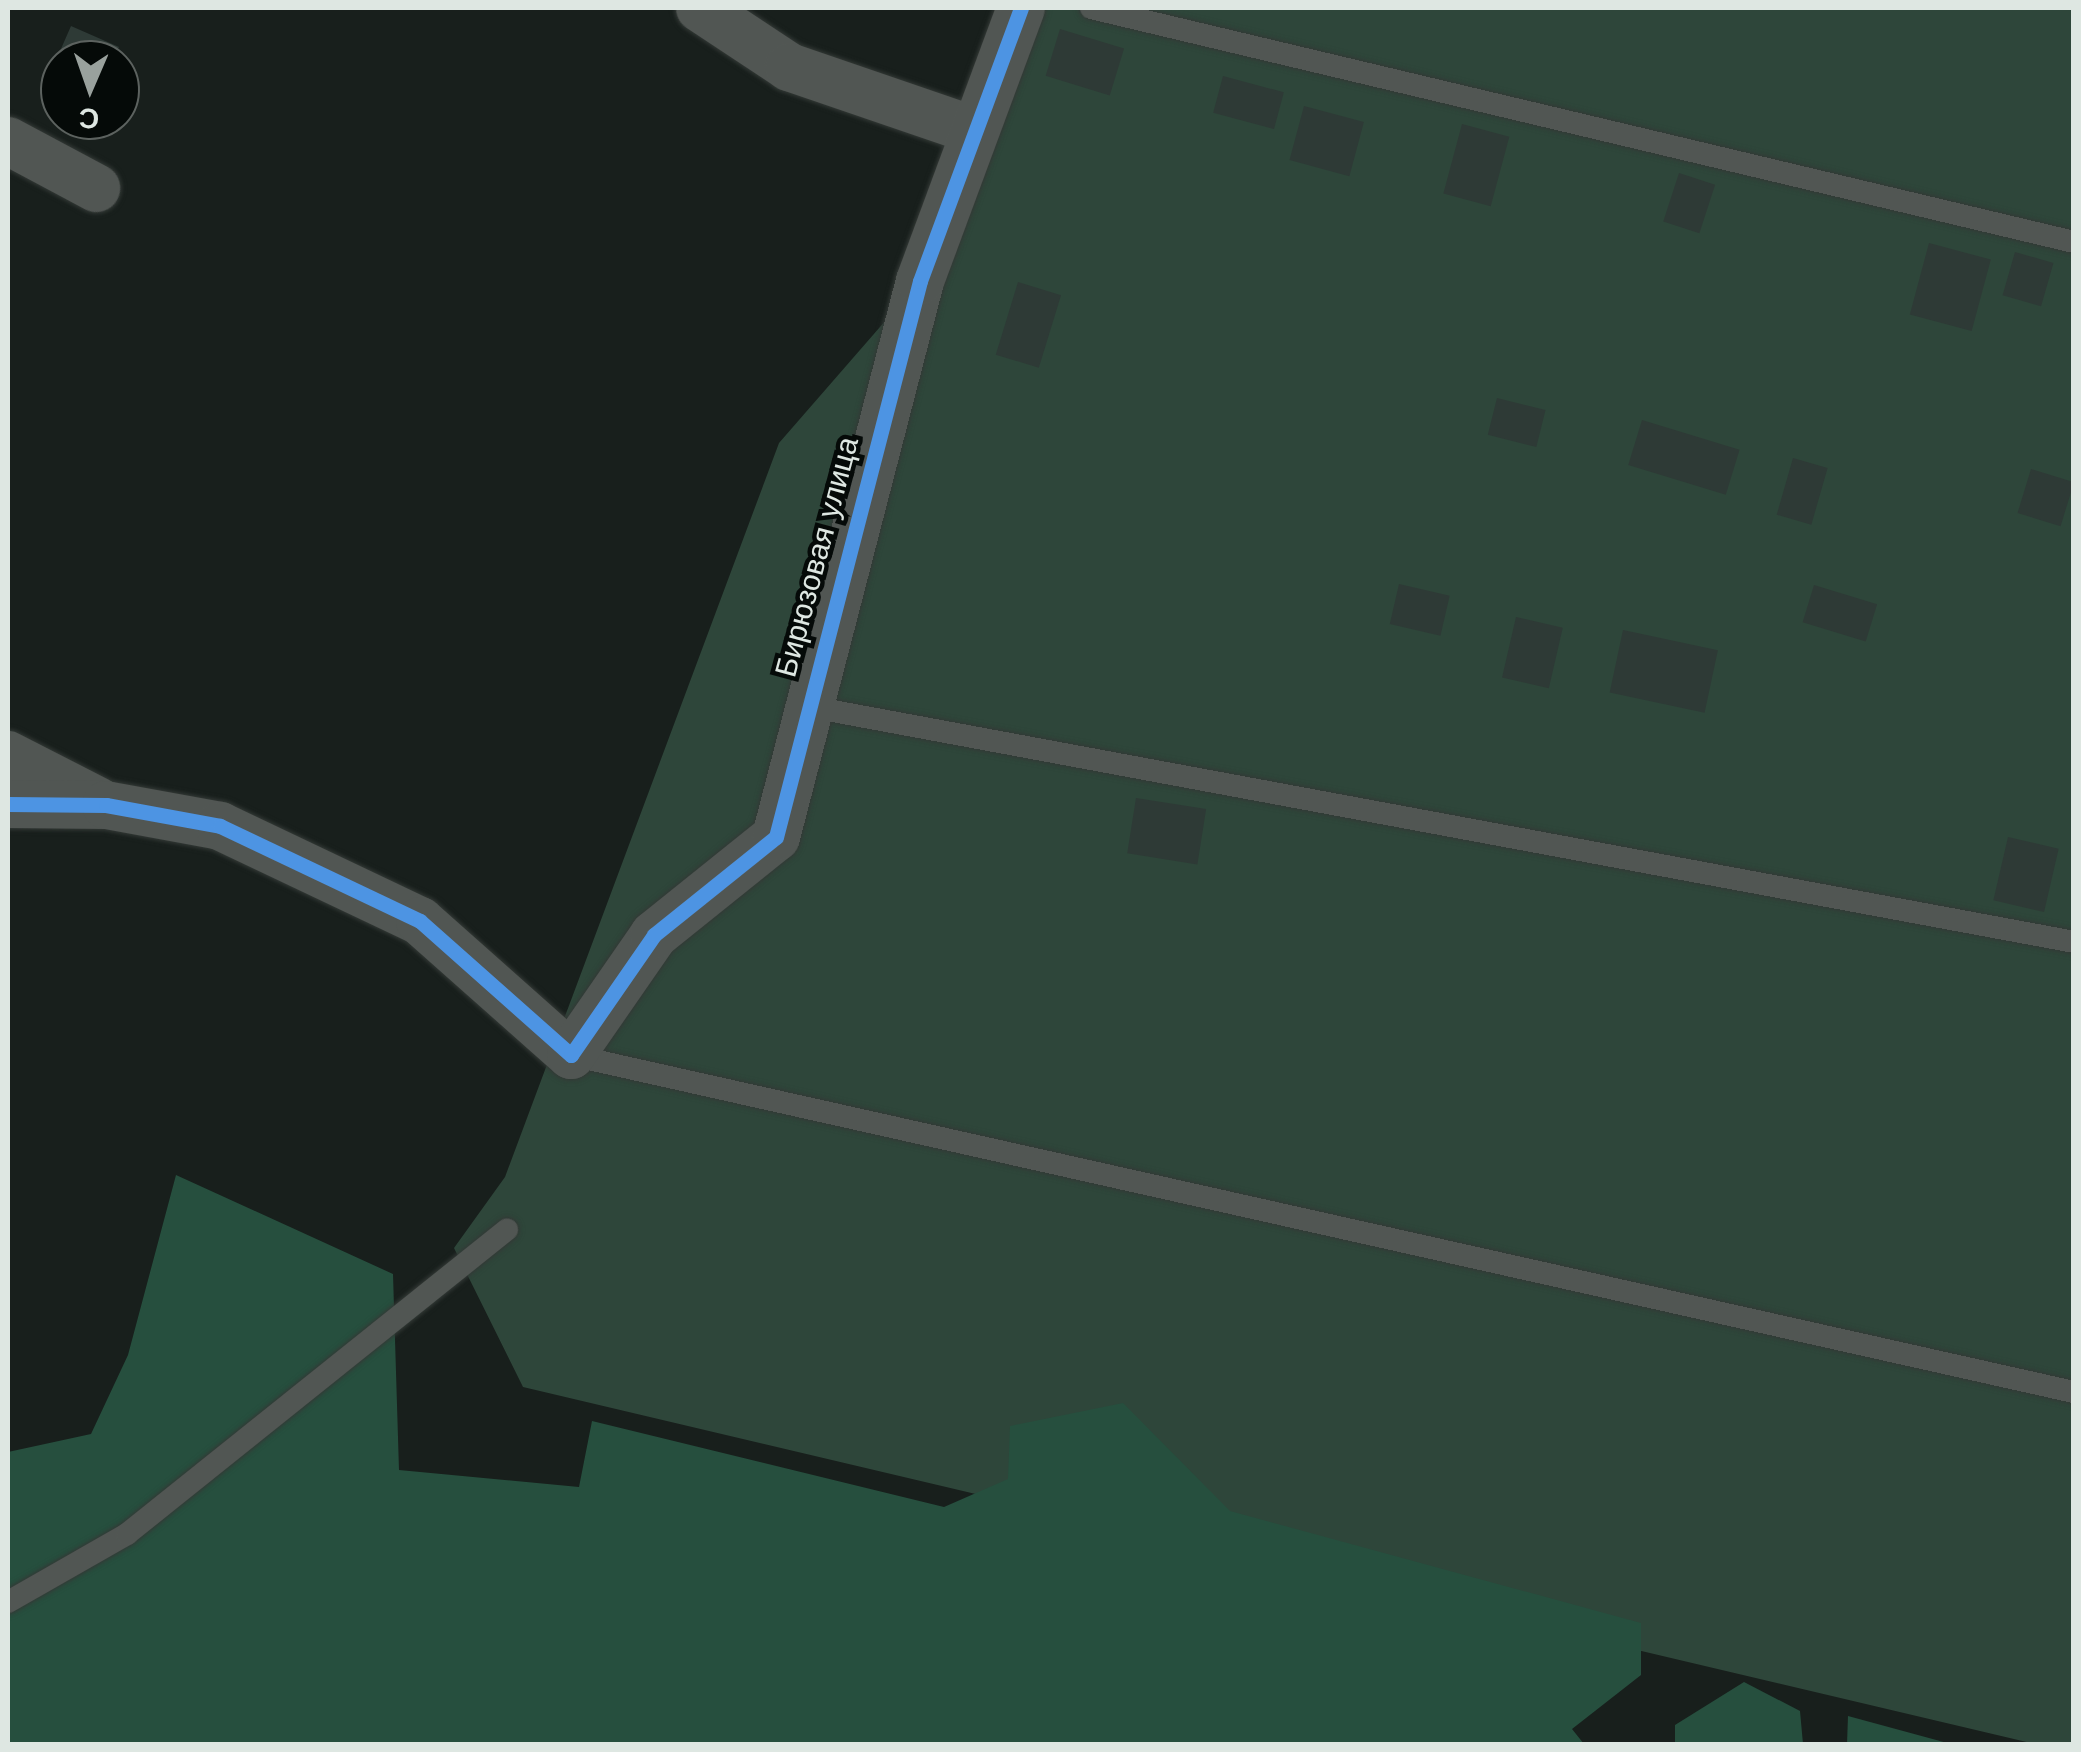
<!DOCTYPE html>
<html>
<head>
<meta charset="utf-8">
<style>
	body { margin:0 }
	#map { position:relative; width:2081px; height:1752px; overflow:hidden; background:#181f1c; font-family:"Work Sans",sans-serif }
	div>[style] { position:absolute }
	.green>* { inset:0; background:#2e463a }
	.forest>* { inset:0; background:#264f3e }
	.building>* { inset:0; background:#2e3a36; transform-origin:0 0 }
	.roads { filter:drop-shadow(0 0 2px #333936) drop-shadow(0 0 2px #333936) }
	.lane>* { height:22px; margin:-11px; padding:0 11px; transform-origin:11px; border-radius:11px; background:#515653 }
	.street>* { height:48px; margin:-24px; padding:0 24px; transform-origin:24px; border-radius:24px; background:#515653 }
	.cycleway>* { height:15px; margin:-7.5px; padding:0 7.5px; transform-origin:7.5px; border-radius:7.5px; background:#4d94e3 }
	span { translate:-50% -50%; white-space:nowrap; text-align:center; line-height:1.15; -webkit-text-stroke:9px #050a08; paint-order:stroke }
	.street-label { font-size:30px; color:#dee7e2 }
	.frame { position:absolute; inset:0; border:10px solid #dee7e2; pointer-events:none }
	.north { position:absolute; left:40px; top:40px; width:100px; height:100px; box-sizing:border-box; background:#050a08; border:2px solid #5c625f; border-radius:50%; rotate:182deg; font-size:28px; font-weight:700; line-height:40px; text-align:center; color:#dee7e2 }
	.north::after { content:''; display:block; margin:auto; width:35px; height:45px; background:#99a19d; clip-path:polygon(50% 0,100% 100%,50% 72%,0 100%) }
</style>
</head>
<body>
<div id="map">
	<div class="green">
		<i style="clip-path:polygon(1001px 8px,2073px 8px,2073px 1744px,2035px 1744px,523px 1387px,454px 1248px,505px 1177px,779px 443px,920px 281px)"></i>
	</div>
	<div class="forest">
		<i style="clip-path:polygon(176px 1175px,393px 1274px,399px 1470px,579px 1487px,592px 1421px,944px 1507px,1008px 1479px,1010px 1426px,1123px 1403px,1230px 1511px,1641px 1623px,1641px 1675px,1572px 1729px,1584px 1744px,8px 1744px,8px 1452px,91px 1434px,128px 1355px)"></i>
		<i style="clip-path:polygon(1744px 1682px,1800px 1711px,1803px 1744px,1675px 1744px,1675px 1725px)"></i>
		<i style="clip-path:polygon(1848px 1716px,1951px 1744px,1847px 1744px)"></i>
	</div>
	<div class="building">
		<i style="clip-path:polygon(71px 26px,119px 47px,113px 60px,60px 60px,60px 90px,46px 83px)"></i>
		<i style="left:1060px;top:29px;width:67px;height:49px;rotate:17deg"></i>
		<i style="left:1223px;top:76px;width:63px;height:38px;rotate:15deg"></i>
		<i style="left:1304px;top:106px;width:62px;height:56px;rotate:15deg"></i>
		<i style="left:1462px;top:124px;width:49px;height:72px;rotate:15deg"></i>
		<i style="left:1679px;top:173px;width:38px;height:51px;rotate:18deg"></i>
		<i style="left:1929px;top:243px;width:64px;height:74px;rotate:15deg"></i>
		<i style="left:2015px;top:252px;width:40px;height:45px;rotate:16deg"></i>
		<i style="left:1018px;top:282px;width:45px;height:76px;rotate:17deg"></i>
		<i style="left:1497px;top:398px;width:50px;height:38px;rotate:14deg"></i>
		<i style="left:1642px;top:420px;width:102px;height:47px;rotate:17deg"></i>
		<i style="left:1793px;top:458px;width:36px;height:59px;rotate:16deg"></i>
		<i style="left:2031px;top:469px;width:45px;height:46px;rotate:17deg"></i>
		<i style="left:1399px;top:584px;width:52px;height:41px;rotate:13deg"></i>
		<i style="left:1814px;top:585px;width:66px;height:39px;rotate:17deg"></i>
		<i style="left:1516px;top:617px;width:48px;height:62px;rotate:13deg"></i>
		<i style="left:1623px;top:630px;width:97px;height:64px;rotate:12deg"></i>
		<i style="left:1136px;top:798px;width:71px;height:56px;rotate:9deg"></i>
		<i style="left:2008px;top:837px;width:52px;height:65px;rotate:13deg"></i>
	</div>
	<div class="roads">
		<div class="lane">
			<i style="left:1091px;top:8px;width:1010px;rotate:13.39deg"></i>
			<i style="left:806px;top:706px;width:1290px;rotate:10.54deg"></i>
			<i style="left:571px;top:1055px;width:1540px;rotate:12.64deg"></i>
			<i style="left:8px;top:1602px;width:137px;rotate:-29.7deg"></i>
			<i style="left:127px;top:1534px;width:487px;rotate:-38.7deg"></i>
		</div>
		<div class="street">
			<i style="left:700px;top:8px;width:107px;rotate:33.5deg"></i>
			<i style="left:789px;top:67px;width:194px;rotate:18.9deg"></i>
			<i style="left:8px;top:141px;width:100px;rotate:28.1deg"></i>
			<i style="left:8px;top:755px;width:101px;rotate:27.1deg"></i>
			<i style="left:8px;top:804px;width:98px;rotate:0.6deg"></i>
			<i style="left:106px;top:805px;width:116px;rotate:10.4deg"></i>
			<i style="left:220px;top:826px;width:221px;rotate:25.4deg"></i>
			<i style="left:420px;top:921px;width:202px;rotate:41.6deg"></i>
			<i style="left:571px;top:1055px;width:146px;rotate:-55.3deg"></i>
			<i style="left:654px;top:935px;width:156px;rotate:-38.8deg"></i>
			<i style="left:776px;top:837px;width:574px;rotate:-75.48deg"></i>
			<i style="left:920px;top:281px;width:291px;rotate:-69.7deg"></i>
		</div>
	</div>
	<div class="cycleway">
		<i style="left:8px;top:804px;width:98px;rotate:0.6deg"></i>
		<i style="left:106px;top:805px;width:116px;rotate:10.4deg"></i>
		<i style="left:220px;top:826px;width:221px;rotate:25.4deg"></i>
		<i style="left:420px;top:921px;width:202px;rotate:41.6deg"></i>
		<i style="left:571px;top:1055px;width:146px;rotate:-55.3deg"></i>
		<i style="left:654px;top:935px;width:156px;rotate:-38.8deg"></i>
		<i style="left:776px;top:837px;width:574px;rotate:-75.48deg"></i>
		<i style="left:920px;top:281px;width:291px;rotate:-69.7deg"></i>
	</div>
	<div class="street-label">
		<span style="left:817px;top:557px;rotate:-75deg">Бирюзовая улица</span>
	</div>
	<div class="frame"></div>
	<div class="north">С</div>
</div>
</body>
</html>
